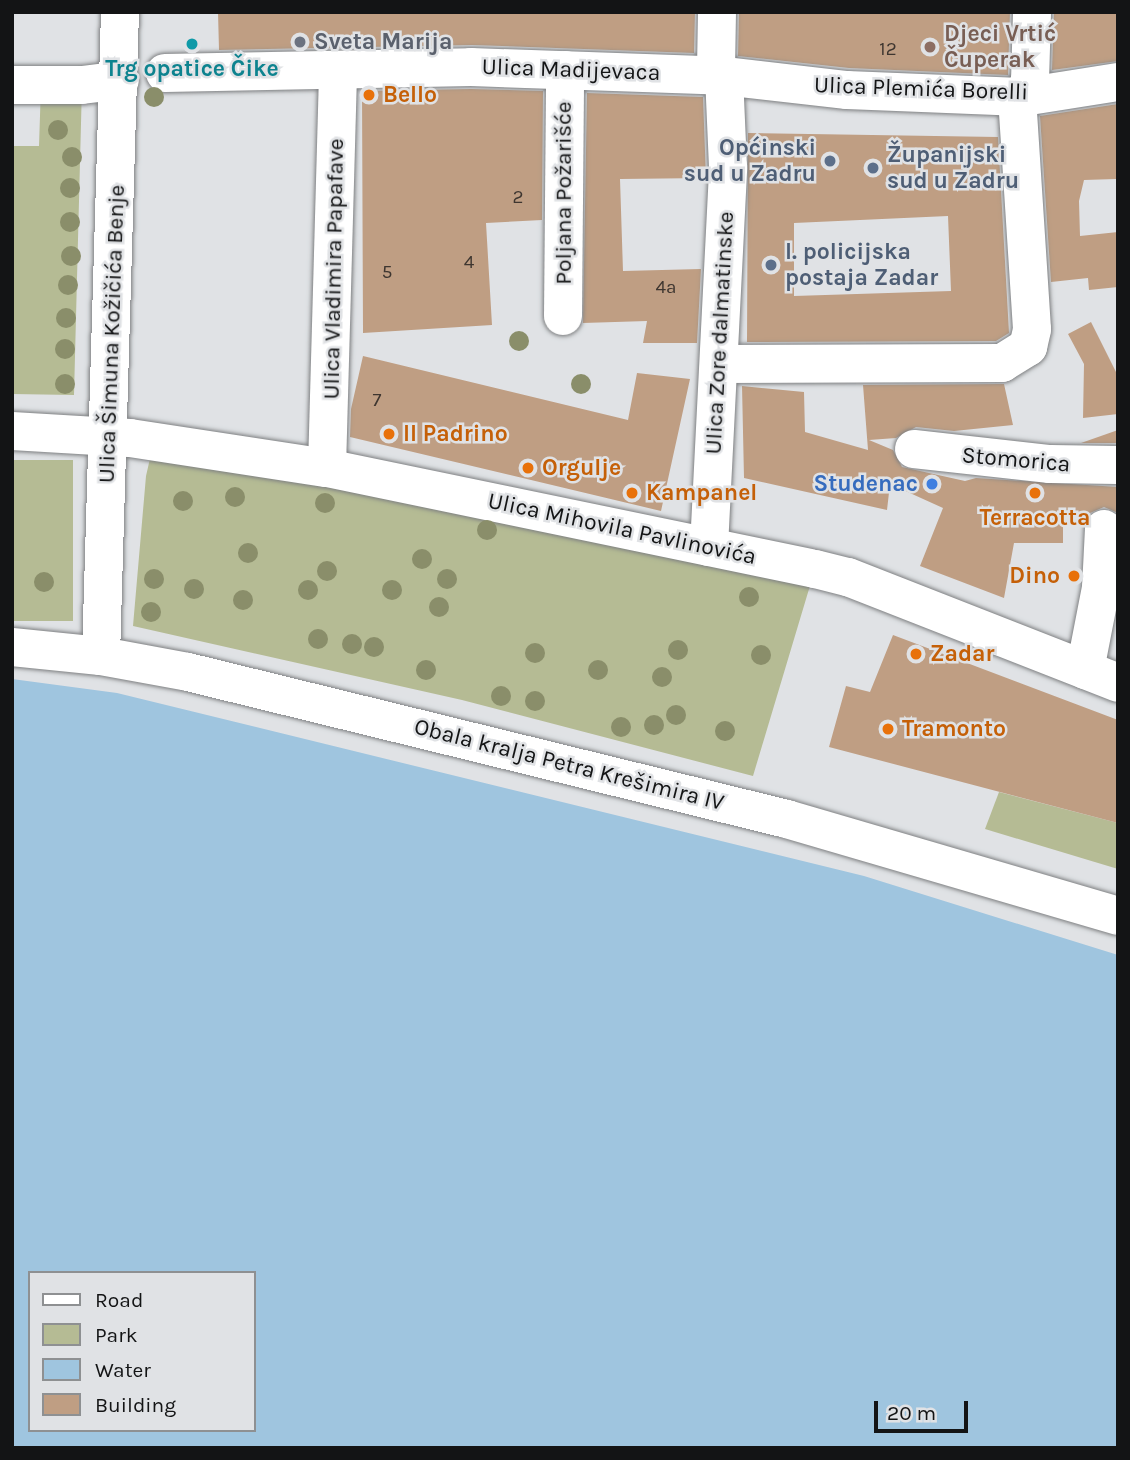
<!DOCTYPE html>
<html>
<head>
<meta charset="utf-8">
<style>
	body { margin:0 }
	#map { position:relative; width:1130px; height:1460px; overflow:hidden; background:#e0e2e5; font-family:Karla,sans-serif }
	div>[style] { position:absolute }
	.green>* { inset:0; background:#b5bb94; transform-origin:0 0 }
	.water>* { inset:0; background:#9fc5df }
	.building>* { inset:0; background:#bf9e83 }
	.roads { filter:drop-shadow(0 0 2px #7e8082) drop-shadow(0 0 2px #7e8082) }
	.minor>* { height:38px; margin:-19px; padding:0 19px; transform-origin:19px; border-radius:19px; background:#fff }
	.trees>* { width:20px; height:20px; margin:-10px; border-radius:50%; background:#8a8e6a }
	.dots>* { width:19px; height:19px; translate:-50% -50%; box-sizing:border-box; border:4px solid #e0e2e5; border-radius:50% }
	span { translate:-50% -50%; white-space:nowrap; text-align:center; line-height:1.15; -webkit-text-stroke:5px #e0e2e5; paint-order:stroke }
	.number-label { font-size:19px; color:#3e3630 }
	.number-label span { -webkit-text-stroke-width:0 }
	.education-label { font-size:23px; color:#785e54; font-weight:700 }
	.left { translate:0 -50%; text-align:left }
	.worship-label { font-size:23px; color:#5b616d; font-weight:700 }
	.culture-label { font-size:23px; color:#0d838f; font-weight:700 }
	.street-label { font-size:23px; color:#131415 }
	.food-label { font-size:23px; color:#c56008; font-weight:700 }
	.right { translate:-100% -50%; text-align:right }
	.service-label { font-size:23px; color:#4e5e75; font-weight:700 }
	.shop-label { font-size:23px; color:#366cbe; font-weight:700 }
	.frame { position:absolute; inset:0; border:14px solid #131415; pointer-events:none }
	.legend { position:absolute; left:28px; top:1271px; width:228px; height:161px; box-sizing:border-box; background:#e0e2e5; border:2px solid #8e9092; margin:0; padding:9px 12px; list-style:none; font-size:21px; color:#131415 }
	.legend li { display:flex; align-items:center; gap:14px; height:35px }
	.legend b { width:35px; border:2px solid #8e9092 }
	.scale { position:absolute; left:874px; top:1401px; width:94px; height:32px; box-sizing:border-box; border:4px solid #131415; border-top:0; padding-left:9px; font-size:21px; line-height:24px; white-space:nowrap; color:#131415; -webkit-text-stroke:5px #e0e2e5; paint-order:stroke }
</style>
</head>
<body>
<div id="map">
	<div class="green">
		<i style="clip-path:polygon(41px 85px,82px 85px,74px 395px,12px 394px,12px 146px,39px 146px)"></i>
		<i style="clip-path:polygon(154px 441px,815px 569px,753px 776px,462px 700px,133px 626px,146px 476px)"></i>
		<i style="left:73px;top:460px;width:161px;height:61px;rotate:90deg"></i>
		<i style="clip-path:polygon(999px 792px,1118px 823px,1118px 869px,985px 829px)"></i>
	</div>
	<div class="water">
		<i style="clip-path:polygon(evenodd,12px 679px,117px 693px,864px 876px,1118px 955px,1118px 1448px,12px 1448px,12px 679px,30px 1273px,254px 1273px,254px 1430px,30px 1430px,30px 1273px)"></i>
	</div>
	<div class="building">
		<i style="clip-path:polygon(218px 12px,695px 12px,694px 53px,472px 45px,219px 50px)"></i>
		<i style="clip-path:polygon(739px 12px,1010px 12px,1008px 75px,849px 68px,738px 56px)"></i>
		<i style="clip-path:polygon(1054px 12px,1118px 12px,1118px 61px,1052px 70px)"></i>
		<i style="clip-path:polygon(471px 89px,543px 91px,542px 220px,486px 223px,492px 325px,363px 333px,362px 91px)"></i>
		<i style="clip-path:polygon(587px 93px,703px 97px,706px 178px,620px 179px,623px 271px,701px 269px,697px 343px,643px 343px,647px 321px,583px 323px)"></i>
		<i style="clip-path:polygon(1118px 104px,1116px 179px,1084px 180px,1079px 201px,1080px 236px,1118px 232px,1118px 287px,1089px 290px,1088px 278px,1051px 282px,1040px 116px)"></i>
		<i style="clip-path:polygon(evenodd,748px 133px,998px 137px,1009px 333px,996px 341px,747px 342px,748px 133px,948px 216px,951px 291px,794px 296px,794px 223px,948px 216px)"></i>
		<i style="clip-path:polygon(1091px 322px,1118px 376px,1118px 414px,1083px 418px,1084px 364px,1068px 334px)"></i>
		<i style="clip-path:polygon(363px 356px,628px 420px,637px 373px,690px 379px,661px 511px,350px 437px,351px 409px)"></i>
		<i style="clip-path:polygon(1004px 384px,1013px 425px,954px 431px,916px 427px,896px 438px,869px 440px,893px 450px,902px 467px,965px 481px,976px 478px,1118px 487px,1118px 513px,1104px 507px,1090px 513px,1063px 513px,1063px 543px,1014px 543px,1004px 598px,920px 566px,943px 508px,890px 484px,887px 510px,744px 478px,742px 386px,804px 392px,805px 432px,868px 450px,863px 385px)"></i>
		<i style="clip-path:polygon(1118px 430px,1118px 443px,1081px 443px)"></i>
		<i style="clip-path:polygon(893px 635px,1118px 720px,1118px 823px,829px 747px,846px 686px,870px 692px)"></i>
	</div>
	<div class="roads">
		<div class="minor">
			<i style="left:717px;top:12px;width:55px;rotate:91deg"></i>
			<i style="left:716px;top:67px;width:12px;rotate:48deg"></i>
			<i style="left:165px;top:73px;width:306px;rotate:-1.1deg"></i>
			<i style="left:471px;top:67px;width:253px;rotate:2deg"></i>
			<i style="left:724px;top:76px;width:124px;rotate:6.5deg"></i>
			<i style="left:847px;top:90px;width:176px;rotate:2.3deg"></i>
			<i style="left:1023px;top:97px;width:96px;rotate:-9deg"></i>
			<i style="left:12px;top:85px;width:70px"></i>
			<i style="left:82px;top:85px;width:38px;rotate:-7deg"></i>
			<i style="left:563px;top:316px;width:246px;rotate:-89.5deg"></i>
			<i style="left:720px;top:364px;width:282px;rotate:-0.2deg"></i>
			<i style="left:1002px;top:363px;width:31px;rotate:-32deg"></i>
			<i style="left:1028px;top:347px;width:18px;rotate:-77deg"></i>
			<i style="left:1032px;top:329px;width:219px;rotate:-93.7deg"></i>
			<i style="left:1018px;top:110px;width:31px;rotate:-68deg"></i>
			<i style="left:1030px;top:81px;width:69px;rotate:-88.3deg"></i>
			<i style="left:12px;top:431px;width:118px;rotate:3.4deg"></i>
			<i style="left:130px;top:438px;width:199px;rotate:8.7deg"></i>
			<i style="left:327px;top:468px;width:498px;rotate:11.7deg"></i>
			<i style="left:815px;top:569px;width:34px;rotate:14deg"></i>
			<i style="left:848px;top:577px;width:290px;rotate:21.4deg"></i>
			<i style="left:914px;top:449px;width:137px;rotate:6.3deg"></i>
			<i style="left:1050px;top:464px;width:68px;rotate:0.8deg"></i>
			<i style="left:327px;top:468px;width:397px;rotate:-88.4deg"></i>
			<i style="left:709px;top:547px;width:380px;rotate:-87.1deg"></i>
			<i style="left:728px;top:167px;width:91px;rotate:-92.5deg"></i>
			<i style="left:12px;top:647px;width:89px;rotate:5.8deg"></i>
			<i style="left:101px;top:656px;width:88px;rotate:10.4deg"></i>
			<i style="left:188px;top:672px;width:617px;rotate:13.79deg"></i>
			<i style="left:787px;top:819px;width:345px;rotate:16.3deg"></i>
			<i style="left:101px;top:656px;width:644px;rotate:-88.31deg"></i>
			<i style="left:1085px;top:670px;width:84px;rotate:-79deg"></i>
			<i style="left:1101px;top:588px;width:59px;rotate:-87.1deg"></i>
		</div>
	</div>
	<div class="trees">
		<i style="left:154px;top:97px"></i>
		<i style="left:58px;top:130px"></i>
		<i style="left:72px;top:157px"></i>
		<i style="left:70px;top:188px"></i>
		<i style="left:70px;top:222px"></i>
		<i style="left:71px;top:256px"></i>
		<i style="left:68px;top:285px"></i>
		<i style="left:66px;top:318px"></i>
		<i style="left:519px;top:341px"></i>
		<i style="left:65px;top:349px"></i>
		<i style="left:65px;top:384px"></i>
		<i style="left:581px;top:384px"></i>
		<i style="left:235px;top:497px"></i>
		<i style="left:183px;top:501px"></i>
		<i style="left:325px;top:503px"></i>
		<i style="left:487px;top:530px"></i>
		<i style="left:248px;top:553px"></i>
		<i style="left:422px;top:559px"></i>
		<i style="left:327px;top:571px"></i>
		<i style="left:154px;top:579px"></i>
		<i style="left:447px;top:579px"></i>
		<i style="left:44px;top:582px"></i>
		<i style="left:194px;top:589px"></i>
		<i style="left:308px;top:590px"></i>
		<i style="left:392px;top:590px"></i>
		<i style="left:749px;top:597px"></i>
		<i style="left:243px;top:600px"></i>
		<i style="left:439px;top:607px"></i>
		<i style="left:151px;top:612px"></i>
		<i style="left:318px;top:639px"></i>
		<i style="left:352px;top:644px"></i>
		<i style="left:374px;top:647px"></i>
		<i style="left:678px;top:650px"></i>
		<i style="left:535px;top:653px"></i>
		<i style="left:761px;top:655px"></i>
		<i style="left:426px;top:670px"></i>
		<i style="left:598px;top:670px"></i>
		<i style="left:662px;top:677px"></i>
		<i style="left:501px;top:696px"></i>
		<i style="left:535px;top:701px"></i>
		<i style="left:676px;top:715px"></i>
		<i style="left:654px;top:725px"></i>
		<i style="left:621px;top:727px"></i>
		<i style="left:725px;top:731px"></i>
	</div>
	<div class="dots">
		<i style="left:300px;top:42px;background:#6b7280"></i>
		<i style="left:192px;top:44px;background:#0f9aa8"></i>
		<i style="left:930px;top:47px;background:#8d6e63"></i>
		<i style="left:369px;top:95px;background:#e8710a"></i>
		<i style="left:830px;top:161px;background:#5c6f8a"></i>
		<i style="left:873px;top:168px;background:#5c6f8a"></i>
		<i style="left:771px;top:265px;background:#5c6f8a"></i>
		<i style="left:389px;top:434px;background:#e8710a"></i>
		<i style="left:528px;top:468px;background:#e8710a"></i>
		<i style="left:932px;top:484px;background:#3f7fe0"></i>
		<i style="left:632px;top:493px;background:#e8710a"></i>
		<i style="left:1035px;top:493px;background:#e8710a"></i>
		<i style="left:1074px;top:576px;background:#e8710a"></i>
		<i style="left:916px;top:654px;background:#e8710a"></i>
		<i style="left:888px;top:729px;background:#e8710a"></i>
	</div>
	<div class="number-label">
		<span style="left:888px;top:50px">12</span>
		<span style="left:518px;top:198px">2</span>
		<span style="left:469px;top:263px">4</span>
		<span style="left:387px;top:273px">5</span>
		<span style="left:666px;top:288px">4a</span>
		<span style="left:377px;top:401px">7</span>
	</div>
	<div class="education-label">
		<span class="left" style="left:944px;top:47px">Djeci Vrtić<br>Čuperak</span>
	</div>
	<div class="worship-label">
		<span class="left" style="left:314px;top:42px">Sveta Marija</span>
	</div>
	<div class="culture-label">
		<span style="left:192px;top:69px">Trg opatice Čike</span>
	</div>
	<div class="street-label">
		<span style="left:571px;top:70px;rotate:2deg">Ulica Madijevaca</span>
		<span style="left:921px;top:89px;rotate:2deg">Ulica Plemića Borelli</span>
		<span style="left:564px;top:193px;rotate:-90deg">Poljana Požarišće</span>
		<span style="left:334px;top:269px;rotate:-89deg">Ulica Vladimira Papafave</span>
		<span style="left:720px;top:333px;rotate:-87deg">Ulica Zore dalmatinske</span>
		<span style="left:112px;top:334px;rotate:-88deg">Ulica Šimuna Kožičića Benje</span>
		<span style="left:1016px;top:460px;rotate:5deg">Stomorica</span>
		<span style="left:622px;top:529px;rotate:12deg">Ulica Mihovila Pavlinovića</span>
		<span style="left:569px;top:765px;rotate:14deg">Obala kralja Petra Krešimira IV</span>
	</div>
	<div class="food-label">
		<span class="left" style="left:383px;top:95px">Bello</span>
		<span class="left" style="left:403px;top:434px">Il Padrino</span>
		<span class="left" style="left:542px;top:468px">Orgulje</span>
		<span class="left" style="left:646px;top:493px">Kampanel</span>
		<span style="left:1035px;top:518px">Terracotta</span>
		<span class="right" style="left:1060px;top:576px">Dino</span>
		<span class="left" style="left:930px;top:654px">Zadar</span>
		<span class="left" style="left:902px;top:729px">Tramonto</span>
	</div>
	<div class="service-label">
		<span class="right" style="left:816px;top:161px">Općinski<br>sud u Zadru</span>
		<span class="left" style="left:887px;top:168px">Županijski<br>sud u Zadru</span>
		<span class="left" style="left:785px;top:265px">I. policijska<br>postaja Zadar</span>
	</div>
	<div class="shop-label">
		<span class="right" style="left:918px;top:484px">Studenac</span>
	</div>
	<div class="frame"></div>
	<ul class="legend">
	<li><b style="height:9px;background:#fff"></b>Road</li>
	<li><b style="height:19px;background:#b5bb94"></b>Park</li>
	<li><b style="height:19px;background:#9fc5df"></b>Water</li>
	<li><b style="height:19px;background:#bf9e83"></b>Building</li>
	</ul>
	<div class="scale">20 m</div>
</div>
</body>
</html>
